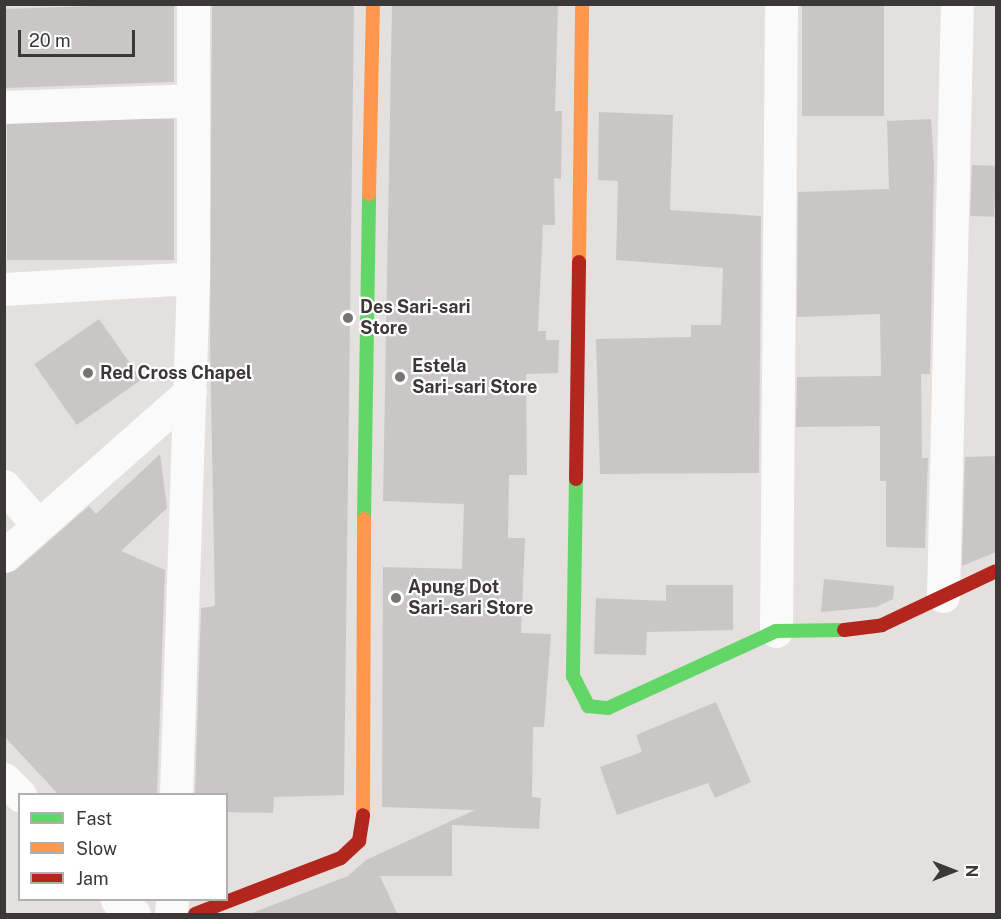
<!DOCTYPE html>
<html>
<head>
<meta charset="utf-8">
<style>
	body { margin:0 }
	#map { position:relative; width:1001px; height:919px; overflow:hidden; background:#e3e0de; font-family:"Public Sans",sans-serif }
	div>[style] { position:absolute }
	.building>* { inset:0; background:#c9c7c5; transform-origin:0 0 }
	.street>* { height:33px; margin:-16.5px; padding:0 16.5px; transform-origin:16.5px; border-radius:16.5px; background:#fbfafa }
	.fast>* { height:14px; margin:-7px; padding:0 7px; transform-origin:7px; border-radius:7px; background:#63d668 }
	.slow>* { height:14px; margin:-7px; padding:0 7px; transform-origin:7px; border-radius:7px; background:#ff974d }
	.jam>* { height:14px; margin:-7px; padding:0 7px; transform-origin:7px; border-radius:7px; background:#b3261e }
	.dots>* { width:16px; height:16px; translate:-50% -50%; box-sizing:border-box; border:3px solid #fff; border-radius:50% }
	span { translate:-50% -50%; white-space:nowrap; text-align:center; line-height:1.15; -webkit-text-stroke:4.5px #fff; paint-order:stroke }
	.poi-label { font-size:18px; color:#3b3837; font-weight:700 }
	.left { translate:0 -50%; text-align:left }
	.frame { position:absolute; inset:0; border:6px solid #3b3837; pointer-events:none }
	.legend { position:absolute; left:18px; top:793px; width:210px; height:108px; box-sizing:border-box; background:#fff; border:2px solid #b1afaf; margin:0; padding:8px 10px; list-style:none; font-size:18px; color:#3b3837 }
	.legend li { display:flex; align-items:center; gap:12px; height:30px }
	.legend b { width:30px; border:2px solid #b1afaf }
	.north { position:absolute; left:923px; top:841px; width:60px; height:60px; -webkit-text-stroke:4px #fff; paint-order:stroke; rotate:90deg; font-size:16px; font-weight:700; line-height:24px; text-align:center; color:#3b3837 }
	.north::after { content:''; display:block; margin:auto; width:21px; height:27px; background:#3b3837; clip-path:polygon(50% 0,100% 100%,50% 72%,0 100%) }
	.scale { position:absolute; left:18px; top:30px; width:117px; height:27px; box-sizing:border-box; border:3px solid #3b3837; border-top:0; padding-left:8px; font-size:18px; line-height:21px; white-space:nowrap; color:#3b3837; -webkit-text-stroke:4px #fff; paint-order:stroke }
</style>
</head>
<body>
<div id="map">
	<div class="building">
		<i style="clip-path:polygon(149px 4px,174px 4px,174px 82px,6px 88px,5px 9px)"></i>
		<i style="clip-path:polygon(212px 4px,354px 4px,344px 795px,274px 797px,273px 813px,226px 812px,226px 795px,195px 795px,201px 608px,215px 606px,210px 342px)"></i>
		<i style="clip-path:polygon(392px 4px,558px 4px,555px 111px,562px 111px,561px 179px,554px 178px,555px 225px,543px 225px,538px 331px,546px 331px,546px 340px,559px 340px,558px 373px,526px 374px,527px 475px,509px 475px,508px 538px,525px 538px,521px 633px,551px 634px,544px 727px,533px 727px,532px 797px,541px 798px,539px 829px,452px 825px,452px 876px,380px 876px,398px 915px,247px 915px,348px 876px,366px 860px,475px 810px,382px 807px,383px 567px,462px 569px,464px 504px,383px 501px)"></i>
		<i style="left:802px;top:4px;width:82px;height:112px"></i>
		<i style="clip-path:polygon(599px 112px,673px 115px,670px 210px,761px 216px,759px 473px,600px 474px,596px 339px,691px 337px,691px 325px,721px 325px,723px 268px,616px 260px,618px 181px,598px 180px)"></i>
		<i style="left:174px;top:119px;width:141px;height:167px;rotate:90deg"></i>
		<i style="clip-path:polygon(931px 119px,934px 165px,930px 374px,921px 374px,922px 458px,928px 458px,925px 548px,886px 547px,886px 481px,880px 481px,880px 426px,796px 427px,797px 377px,881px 376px,880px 314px,797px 317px,798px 192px,889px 189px,887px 121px)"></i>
		<i style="left:972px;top:165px;width:24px;height:51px;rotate:2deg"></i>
		<i style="left:99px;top:319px;width:74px;height:79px;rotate:55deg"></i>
		<i style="clip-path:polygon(160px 454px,167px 508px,121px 551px,165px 570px,157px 795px,59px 795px,4px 736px,4px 574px,16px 570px,89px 506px,96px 514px)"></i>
		<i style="clip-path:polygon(996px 456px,996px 552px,962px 566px,965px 457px)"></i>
		<i style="clip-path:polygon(824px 579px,894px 586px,893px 599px,876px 607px,821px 612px)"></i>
		<i style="clip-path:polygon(666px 585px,733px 585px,733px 630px,647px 632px,646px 655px,594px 654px,596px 598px,666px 601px)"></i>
		<i style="clip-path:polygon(716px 702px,751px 782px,715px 798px,708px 783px,617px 815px,600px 767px,642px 752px,636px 735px)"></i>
	</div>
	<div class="street">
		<i style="left:4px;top:107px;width:187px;rotate:-2.1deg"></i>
		<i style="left:4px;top:289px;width:189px;rotate:-3.3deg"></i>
		<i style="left:4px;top:486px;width:52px;rotate:48.9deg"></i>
		<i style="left:4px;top:556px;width:248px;rotate:-41.4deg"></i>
		<i style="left:943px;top:596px;width:592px;rotate:-88.65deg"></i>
		<i style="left:776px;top:631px;width:627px;rotate:-89.54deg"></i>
		<i style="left:4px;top:779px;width:23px;rotate:45deg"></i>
		<i style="left:176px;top:794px;width:516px;rotate:-88.11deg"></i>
		<i style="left:193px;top:278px;width:274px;rotate:-90deg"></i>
		<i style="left:117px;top:900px;width:22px;rotate:39deg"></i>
		<i style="left:171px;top:914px;width:14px;rotate:-86deg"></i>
	</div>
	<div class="fast">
		<i style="left:576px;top:479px;width:197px;rotate:90.9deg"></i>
		<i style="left:573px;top:676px;width:34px;rotate:63deg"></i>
		<i style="left:588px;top:706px;width:20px;rotate:6deg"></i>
		<i style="left:608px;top:708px;width:185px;rotate:-24.6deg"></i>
		<i style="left:776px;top:631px;width:68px;rotate:-0.8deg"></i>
		<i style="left:364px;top:519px;width:325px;rotate:-89.1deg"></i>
	</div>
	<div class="slow">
		<i style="left:369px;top:194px;width:190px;rotate:-88.8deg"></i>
		<i style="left:579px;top:262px;width:258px;rotate:-89.3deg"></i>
		<i style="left:363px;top:815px;width:296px;rotate:-89.8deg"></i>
	</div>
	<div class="jam">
		<i style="left:576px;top:479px;width:217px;rotate:-89.2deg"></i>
		<i style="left:844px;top:630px;width:38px;rotate:-7deg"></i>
		<i style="left:882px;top:625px;width:126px;rotate:-25.3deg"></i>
		<i style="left:195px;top:914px;width:156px;rotate:-21deg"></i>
		<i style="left:341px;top:858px;width:25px;rotate:-43deg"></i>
		<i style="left:359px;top:841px;width:26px;rotate:-81deg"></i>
	</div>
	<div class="dots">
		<i style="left:348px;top:318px;background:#767371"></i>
		<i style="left:88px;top:373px;background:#767371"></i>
		<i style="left:400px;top:377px;background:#767371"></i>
		<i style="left:396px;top:598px;background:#767371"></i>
	</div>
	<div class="poi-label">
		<span class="left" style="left:360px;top:318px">Des Sari-sari<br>Store</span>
		<span class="left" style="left:412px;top:377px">Estela<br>Sari-sari Store</span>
		<span class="left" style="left:100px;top:373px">Red Cross Chapel</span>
		<span class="left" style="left:408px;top:598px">Apung Dot<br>Sari-sari Store</span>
	</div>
	<div class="frame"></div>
	<ul class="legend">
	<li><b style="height:8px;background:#63d668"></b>Fast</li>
	<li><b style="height:8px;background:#ff974d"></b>Slow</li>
	<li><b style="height:8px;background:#b3261e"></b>Jam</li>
	</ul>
	<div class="north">N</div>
	<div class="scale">20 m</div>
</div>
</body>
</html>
